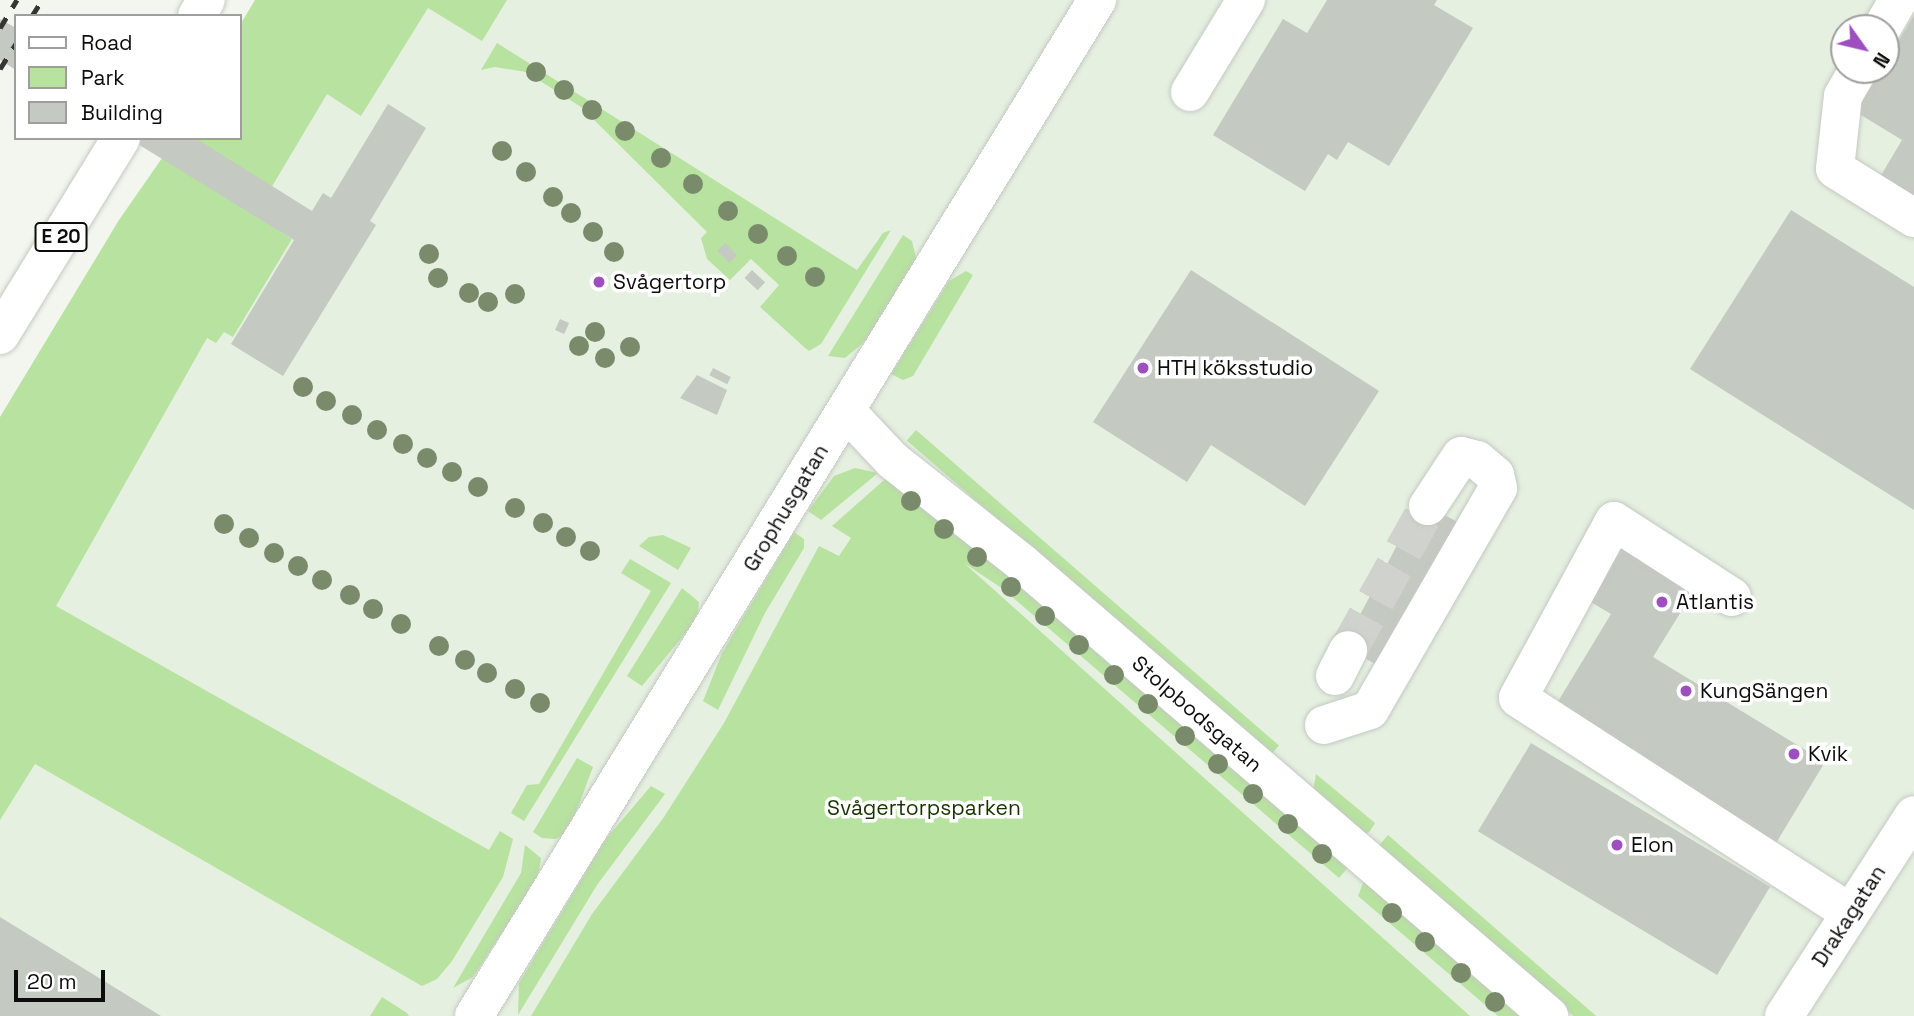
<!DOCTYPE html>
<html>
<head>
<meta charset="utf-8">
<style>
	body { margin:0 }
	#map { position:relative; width:1914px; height:1016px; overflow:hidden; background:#f2f6ef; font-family:"Space Grotesk",sans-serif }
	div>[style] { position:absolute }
	.built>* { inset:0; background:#e6f0e1 }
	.green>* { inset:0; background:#b7e29f; transform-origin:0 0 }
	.building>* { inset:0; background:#c4c9c2; transform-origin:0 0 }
	.minor-tunnel>* { height:38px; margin-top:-19px; transform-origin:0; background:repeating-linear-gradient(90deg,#d0d3cd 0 38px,transparent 0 57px) }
	.roads { filter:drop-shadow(0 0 2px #c4c9c2) drop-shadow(0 0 2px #c4c9c2) }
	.minor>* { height:38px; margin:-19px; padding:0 19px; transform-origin:19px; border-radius:19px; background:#fff }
	.highway>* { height:38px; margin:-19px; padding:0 19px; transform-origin:19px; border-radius:19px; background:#fff }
	.rail>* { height:5px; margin-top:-2.5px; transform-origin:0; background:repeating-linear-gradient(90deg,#343633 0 12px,transparent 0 24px) }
	.trees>* { width:20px; height:20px; margin:-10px; border-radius:50%; background:#7a8b6c }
	.dots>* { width:19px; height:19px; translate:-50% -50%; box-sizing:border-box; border:4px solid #fff; border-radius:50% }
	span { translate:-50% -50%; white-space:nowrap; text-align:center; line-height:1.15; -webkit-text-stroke:7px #fff; paint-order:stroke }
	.shield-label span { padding:2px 5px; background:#fff; border:2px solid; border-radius:5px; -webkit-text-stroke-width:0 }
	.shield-label { font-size:19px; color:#0c0d0b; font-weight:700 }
	.poi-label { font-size:21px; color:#0c0d0b }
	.left { translate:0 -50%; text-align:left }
	.street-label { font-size:21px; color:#0c0d0b }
	.park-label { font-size:21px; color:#183301 }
	.legend { position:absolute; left:14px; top:14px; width:228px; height:126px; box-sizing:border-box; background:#fff; border:2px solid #9e9e9d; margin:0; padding:9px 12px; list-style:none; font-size:21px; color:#0c0d0b }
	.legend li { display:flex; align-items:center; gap:14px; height:35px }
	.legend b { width:35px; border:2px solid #9e9e9d }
	.north { position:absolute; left:1830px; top:14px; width:70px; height:70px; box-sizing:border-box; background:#fff; border:2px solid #9e9e9d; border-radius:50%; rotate:124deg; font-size:19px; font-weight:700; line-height:28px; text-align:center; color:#0c0d0b }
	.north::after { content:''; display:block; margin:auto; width:24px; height:32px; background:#9e4fbf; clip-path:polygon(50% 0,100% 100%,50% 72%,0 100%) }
	.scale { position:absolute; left:14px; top:970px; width:91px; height:32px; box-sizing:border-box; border:4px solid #0c0d0b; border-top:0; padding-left:9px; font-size:21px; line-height:24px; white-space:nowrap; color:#0c0d0b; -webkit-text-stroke:5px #fff; paint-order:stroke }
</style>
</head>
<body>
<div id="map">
	<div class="built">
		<i style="clip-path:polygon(evenodd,311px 0,1914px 0,1914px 1016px,0 1016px,0 537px,240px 138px,311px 0,1844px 28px,1886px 28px,1886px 70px,1844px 70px,1844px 28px)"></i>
	</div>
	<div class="green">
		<i style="clip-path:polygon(255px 0,507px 0,482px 41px,428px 8px,361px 116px,327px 94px,255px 215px,292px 239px,233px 337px,224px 332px,216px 343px,207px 338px,56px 606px,489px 850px,500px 831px,513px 839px,503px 877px,452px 961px,437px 979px,422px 986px,35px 764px,0 820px,0 417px,119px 220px,176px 138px,240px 138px,240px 25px)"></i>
		<i style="clip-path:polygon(497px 43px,857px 270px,883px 233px,891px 230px,821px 344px,809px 351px,804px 347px,760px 307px,779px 285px,751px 259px,730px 280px,707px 259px,701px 238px,707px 232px,581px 107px,526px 72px,495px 67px,481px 70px)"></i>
		<i style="clip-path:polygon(903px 235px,912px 241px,917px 262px,869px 338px,845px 358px,828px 356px)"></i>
		<i style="clip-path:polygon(966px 271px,973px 275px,913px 376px,903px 380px,891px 374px,949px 281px)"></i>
		<i style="left:916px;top:430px;width:481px;height:14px;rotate:41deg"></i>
		<i style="clip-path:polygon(855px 468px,878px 473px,821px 520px,808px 511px,834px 476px)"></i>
		<i style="clip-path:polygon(891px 474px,1350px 865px,1339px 878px,1003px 589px,964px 563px,1470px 1016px,531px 1016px,592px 914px,664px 817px,724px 723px,819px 546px,839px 556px,851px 538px,832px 526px)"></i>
		<i style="clip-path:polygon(794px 532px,804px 539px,804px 548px,765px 613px,718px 710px,703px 701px,722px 653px)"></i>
		<i style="clip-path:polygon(663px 535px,691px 548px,678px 570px,639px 546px,649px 537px)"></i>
		<i style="clip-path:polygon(630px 559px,671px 583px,524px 821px,511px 813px,527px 785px,539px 784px,651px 591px,621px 573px)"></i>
		<i style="clip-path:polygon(682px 588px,699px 602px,697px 619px,642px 686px,627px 676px)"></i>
		<i style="clip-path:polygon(577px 758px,593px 767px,575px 815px,564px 835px,556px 839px,542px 838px,533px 832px)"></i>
		<i style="clip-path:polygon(1316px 774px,1375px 823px,1370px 831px,1364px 835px,1313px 791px)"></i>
		<i style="clip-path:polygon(651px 786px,665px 794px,597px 885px,518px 1015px,519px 983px,605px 840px)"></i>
		<i style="left:1388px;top:835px;width:278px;height:15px;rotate:41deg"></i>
		<i style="clip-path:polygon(525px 845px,541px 858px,538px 878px,473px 977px,453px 988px,521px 873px)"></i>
		<i style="clip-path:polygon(1365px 878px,1525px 1016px,1498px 1016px,1358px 896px)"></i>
		<i style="clip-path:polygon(382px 997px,407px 1013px,409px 1016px,370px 1016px)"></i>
	</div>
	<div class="building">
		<i style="clip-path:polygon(1327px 0,1437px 0,1434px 5px,1473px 28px,1389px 166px,1348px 142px,1337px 160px,1328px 154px,1305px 191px,1213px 135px,1283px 19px,1307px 33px)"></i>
		<i style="clip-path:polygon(1914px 15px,1914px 211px,1874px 187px,1902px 140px,1856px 112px,1881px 70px,1886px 70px,1886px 62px)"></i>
		<i style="clip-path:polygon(0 19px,16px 28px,16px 70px,0 60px)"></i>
		<i style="clip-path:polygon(388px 104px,426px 128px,370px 221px,376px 225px,283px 376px,231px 344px,294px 240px,128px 138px,195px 138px,312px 211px,323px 193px,331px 198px)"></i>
		<i style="clip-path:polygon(1791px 210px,1914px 287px,1914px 510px,1690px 369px)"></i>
		<i style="left:725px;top:243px;width:17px;height:11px;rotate:45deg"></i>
		<i style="left:752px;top:270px;width:18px;height:11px;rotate:43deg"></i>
		<i style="clip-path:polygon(1191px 270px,1379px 391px,1305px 506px,1211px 445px,1187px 482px,1093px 422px)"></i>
		<i style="left:560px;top:319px;width:10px;height:12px;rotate:24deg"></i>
		<i style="left:713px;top:368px;width:20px;height:8px;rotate:27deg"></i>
		<i style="clip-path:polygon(697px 375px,727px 390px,717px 415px,680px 398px)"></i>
		<i style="left:1420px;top:502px;width:47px;height:164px;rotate:28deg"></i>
		<i style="clip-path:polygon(1616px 530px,1700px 581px,1653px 657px,1825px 762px,1776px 843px,1554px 708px,1611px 614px,1577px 594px)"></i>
		<i style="left:1531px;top:743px;width:279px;height:103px;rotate:31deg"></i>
		<i style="clip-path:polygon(0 917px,161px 1016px,0 1016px)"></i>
	</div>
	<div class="minor-tunnel">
		<i style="left:1348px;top:650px;width:165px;rotate:-60.9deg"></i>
	</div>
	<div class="roads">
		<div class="minor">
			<i style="left:1882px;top:28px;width:32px;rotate:-60deg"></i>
			<i style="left:1858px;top:70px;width:30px;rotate:120deg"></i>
			<i style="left:1843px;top:96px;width:73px;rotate:96.3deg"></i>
			<i style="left:1835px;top:169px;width:93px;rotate:31.8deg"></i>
			<i style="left:1190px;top:92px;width:108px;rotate:-58.7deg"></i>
			<i style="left:846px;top:411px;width:67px;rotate:46.8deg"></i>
			<i style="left:892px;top:460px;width:167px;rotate:38.4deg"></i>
			<i style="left:1023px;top:564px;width:694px;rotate:40.67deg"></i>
			<i style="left:1732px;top:597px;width:140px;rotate:-147.2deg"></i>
			<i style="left:1614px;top:521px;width:201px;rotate:118.5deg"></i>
			<i style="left:1518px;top:698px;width:394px;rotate:32.9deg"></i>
			<i style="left:1335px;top:676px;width:29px;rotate:-63deg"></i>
			<i style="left:1324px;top:725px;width:48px;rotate:-18.1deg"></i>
			<i style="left:1370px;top:710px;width:256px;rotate:-60deg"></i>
			<i style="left:1498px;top:488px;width:13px;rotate:-103deg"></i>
			<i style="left:1495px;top:475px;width:23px;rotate:-140deg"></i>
			<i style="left:1477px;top:460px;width:16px;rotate:-166deg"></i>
			<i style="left:1461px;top:456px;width:60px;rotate:123.4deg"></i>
			<i style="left:474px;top:1016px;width:1192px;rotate:-58.48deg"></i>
			<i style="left:1784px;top:1016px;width:239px;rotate:-57.1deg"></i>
		</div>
		<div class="highway">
			<i style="left:197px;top:16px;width:18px;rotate:-61deg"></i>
			<i style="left:0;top:335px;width:231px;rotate:-58.4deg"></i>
		</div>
	</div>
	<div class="rail">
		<i style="left:32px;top:16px;width:19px;rotate:-58deg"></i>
		<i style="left:0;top:28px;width:33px;rotate:-59deg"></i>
		<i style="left:0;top:69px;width:31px;rotate:-58deg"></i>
	</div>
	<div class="trees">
		<i style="left:536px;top:72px"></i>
		<i style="left:564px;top:90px"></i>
		<i style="left:592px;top:110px"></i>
		<i style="left:625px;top:131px"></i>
		<i style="left:502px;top:151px"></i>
		<i style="left:661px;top:158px"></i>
		<i style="left:526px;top:172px"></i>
		<i style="left:693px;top:184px"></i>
		<i style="left:553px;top:197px"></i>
		<i style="left:728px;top:211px"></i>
		<i style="left:571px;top:213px"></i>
		<i style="left:593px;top:232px"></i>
		<i style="left:758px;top:234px"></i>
		<i style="left:614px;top:252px"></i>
		<i style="left:429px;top:254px"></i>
		<i style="left:787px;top:256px"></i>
		<i style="left:815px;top:277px"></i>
		<i style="left:438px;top:278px"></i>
		<i style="left:469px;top:293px"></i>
		<i style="left:515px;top:294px"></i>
		<i style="left:488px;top:302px"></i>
		<i style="left:595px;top:332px"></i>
		<i style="left:579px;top:346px"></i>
		<i style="left:630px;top:347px"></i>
		<i style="left:605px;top:358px"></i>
		<i style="left:303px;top:387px"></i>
		<i style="left:326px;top:401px"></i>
		<i style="left:352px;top:415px"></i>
		<i style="left:377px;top:430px"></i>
		<i style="left:403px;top:444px"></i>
		<i style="left:427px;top:458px"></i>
		<i style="left:452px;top:472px"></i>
		<i style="left:478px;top:487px"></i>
		<i style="left:911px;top:501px"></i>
		<i style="left:515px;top:508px"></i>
		<i style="left:543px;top:523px"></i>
		<i style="left:224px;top:524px"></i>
		<i style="left:944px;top:529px"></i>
		<i style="left:566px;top:537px"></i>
		<i style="left:249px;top:538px"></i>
		<i style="left:590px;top:551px"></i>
		<i style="left:274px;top:553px"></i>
		<i style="left:977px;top:557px"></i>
		<i style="left:298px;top:566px"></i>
		<i style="left:322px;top:580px"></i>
		<i style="left:1011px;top:587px"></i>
		<i style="left:350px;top:595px"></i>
		<i style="left:373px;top:609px"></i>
		<i style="left:1045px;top:616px"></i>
		<i style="left:401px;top:624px"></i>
		<i style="left:1079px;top:645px"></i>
		<i style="left:439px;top:646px"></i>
		<i style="left:465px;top:660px"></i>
		<i style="left:487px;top:673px"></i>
		<i style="left:1114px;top:675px"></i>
		<i style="left:515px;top:689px"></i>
		<i style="left:540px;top:703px"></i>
		<i style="left:1148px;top:704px"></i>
		<i style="left:1185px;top:736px"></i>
		<i style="left:1218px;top:764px"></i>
		<i style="left:1253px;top:794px"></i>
		<i style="left:1288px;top:824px"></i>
		<i style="left:1322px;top:854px"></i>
		<i style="left:1392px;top:913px"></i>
		<i style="left:1425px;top:942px"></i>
		<i style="left:1461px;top:973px"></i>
		<i style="left:1495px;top:1002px"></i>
	</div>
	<div class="dots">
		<i style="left:599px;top:282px;background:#9e4fbf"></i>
		<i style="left:1143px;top:368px;background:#9e4fbf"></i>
		<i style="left:1662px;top:602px;background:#9e4fbf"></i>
		<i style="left:1686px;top:691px;background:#9e4fbf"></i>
		<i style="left:1794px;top:754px;background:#9e4fbf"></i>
		<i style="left:1617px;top:845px;background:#9e4fbf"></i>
	</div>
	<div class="shield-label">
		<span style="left:61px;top:237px">E 20</span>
	</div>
	<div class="poi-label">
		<span class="left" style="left:613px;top:282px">Svågertorp</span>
		<span class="left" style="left:1157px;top:368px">HTH köksstudio</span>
		<span class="left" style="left:1676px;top:602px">Atlantis</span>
		<span class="left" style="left:1700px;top:691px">KungSängen</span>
		<span class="left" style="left:1808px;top:754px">Kvik</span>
		<span class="left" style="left:1631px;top:845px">Elon</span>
	</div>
	<div class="street-label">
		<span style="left:786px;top:508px;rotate:-59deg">Grophusgatan</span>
		<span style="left:1197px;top:714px;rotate:41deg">Stolpbodsgatan</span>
		<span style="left:1849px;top:916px;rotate:-57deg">Drakagatan</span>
	</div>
	<div class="park-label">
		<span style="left:924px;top:808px">Svågertorpsparken</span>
	</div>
	<ul class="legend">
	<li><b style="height:9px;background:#fff"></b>Road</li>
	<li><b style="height:19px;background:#b7e29f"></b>Park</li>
	<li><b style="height:19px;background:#c4c9c2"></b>Building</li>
	</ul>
	<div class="north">N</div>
	<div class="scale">20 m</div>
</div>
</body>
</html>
